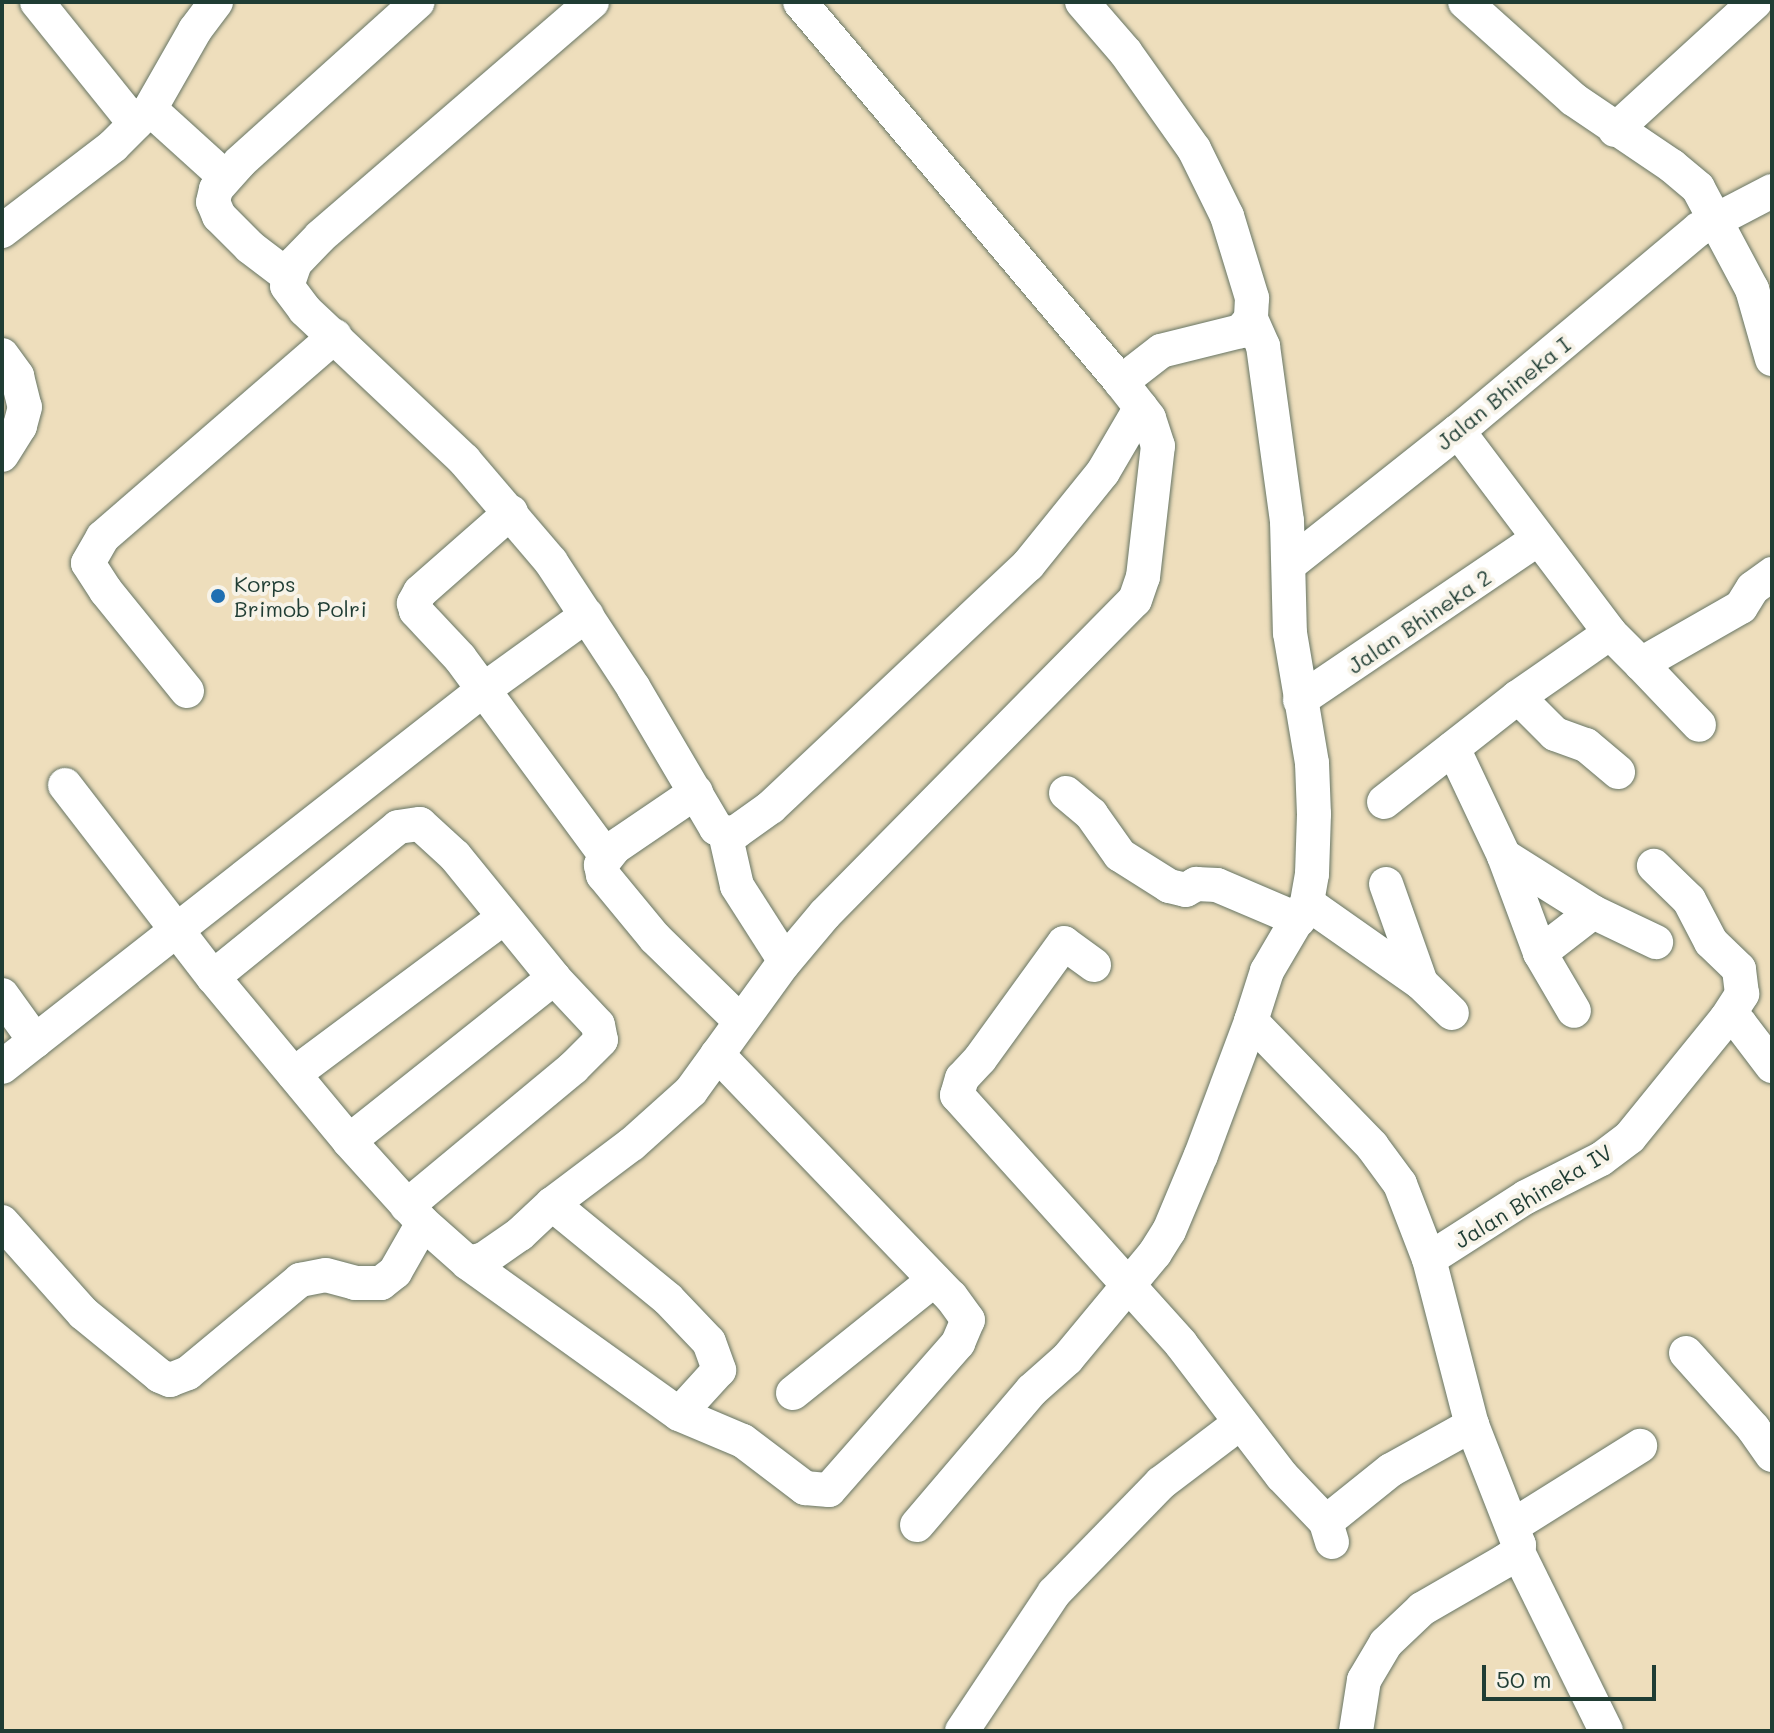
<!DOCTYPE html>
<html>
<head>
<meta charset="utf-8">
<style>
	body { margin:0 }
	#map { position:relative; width:1774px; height:1733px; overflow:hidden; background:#eedebc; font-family:Mali,sans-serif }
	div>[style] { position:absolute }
	.roads { filter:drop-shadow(0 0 2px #677564) drop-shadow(0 0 2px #677564) }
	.minor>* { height:34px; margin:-17px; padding:0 17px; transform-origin:17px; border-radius:17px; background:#fff }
	.dots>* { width:22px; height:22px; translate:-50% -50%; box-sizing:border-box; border:4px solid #f7f3e8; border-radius:50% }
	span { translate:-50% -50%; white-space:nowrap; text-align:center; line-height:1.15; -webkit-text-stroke:8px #f7f3e8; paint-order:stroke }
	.street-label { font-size:22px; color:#1f3d34 }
	.poi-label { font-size:22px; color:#1f3d34 }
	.left { translate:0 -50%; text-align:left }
	.frame { position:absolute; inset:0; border:4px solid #1f3d34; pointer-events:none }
	.scale { position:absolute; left:1482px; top:1665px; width:174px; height:36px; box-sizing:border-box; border:4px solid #1f3d34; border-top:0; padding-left:10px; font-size:24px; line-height:28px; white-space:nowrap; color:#1f3d34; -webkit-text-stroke:6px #f7f3e8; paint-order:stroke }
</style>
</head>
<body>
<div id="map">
	<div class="roads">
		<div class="minor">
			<i style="left:37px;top:2px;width:156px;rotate:51.2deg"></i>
			<i style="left:592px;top:2px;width:359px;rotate:139.2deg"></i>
			<i style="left:320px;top:237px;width:36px;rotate:134deg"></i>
			<i style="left:295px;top:263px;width:24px;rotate:109deg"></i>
			<i style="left:287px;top:286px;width:30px;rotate:53deg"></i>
			<i style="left:305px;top:310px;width:219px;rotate:43.3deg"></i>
			<i style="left:464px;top:460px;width:134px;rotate:49.5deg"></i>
			<i style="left:551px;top:562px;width:149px;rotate:56.7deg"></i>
			<i style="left:633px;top:687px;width:164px;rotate:59.5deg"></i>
			<i style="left:716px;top:828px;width:10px;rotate:29deg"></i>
			<i style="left:725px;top:833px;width:11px;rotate:-5deg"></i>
			<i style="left:736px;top:832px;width:43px;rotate:-35.5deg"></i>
			<i style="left:771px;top:807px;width:353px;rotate:-43.3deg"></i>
			<i style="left:1028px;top:565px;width:119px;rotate:-51.1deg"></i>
			<i style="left:1103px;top:472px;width:75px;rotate:-59.7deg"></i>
			<i style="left:1082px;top:2px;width:67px;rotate:49.2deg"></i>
			<i style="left:1126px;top:53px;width:118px;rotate:54.7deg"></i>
			<i style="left:1194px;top:149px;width:75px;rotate:63.8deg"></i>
			<i style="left:1227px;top:216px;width:86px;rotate:73deg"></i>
			<i style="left:1252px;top:298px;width:21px;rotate:93deg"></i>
			<i style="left:1251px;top:319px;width:16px;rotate:130deg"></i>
			<i style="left:1241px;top:331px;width:82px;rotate:166deg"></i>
			<i style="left:1161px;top:351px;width:51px;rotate:142.2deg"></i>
			<i style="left:1465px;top:2px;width:145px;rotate:41.9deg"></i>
			<i style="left:1573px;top:99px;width:120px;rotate:34.1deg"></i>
			<i style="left:1672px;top:166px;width:34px;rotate:40deg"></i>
			<i style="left:1698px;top:188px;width:115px;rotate:61.9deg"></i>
			<i style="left:1752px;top:289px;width:73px;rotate:74.1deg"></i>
			<i style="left:150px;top:109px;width:101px;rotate:42.2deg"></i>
			<i style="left:1615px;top:130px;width:190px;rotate:-42.4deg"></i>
			<i style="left:2px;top:231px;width:140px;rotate:-37.4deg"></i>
			<i style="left:113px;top:146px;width:52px;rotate:-45deg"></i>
			<i style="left:150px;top:109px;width:91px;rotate:-60.3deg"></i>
			<i style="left:195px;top:30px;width:35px;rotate:-53deg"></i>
			<i style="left:288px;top:276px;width:48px;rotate:-142.7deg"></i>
			<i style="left:250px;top:247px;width:44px;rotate:-135deg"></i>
			<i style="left:219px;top:216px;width:15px;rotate:-113deg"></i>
			<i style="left:213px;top:202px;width:13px;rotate:-77deg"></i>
			<i style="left:216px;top:189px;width:36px;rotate:-48deg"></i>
			<i style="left:240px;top:162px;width:239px;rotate:-42deg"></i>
			<i style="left:1251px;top:319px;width:30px;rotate:66deg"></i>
			<i style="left:1263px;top:346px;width:177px;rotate:82.2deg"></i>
			<i style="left:1287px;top:521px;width:112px;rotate:88.5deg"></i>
			<i style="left:1290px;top:633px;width:132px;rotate:80.4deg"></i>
			<i style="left:1312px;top:763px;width:51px;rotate:87.8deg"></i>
			<i style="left:1314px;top:814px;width:60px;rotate:91.9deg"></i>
			<i style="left:1312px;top:874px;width:29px;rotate:100deg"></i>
			<i style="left:1307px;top:903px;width:79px;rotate:120.5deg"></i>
			<i style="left:1267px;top:971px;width:52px;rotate:107.7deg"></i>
			<i style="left:1251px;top:1021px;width:174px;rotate:45.9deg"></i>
			<i style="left:1372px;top:1146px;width:47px;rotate:53.6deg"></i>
			<i style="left:1400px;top:1184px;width:80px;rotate:68.9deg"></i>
			<i style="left:1429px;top:1259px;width:171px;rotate:75.5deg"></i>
			<i style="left:1472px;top:1425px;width:129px;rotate:68.6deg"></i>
			<i style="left:1519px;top:1545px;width:7px;rotate:98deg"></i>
			<i style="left:1518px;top:1552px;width:16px;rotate:145deg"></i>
			<i style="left:1505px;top:1561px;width:96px;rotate:150deg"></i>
			<i style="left:1422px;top:1609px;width:50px;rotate:136.6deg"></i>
			<i style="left:1386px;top:1643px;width:43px;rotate:120.7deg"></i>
			<i style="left:1364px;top:1680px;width:52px;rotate:98.9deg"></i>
			<i style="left:2px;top:355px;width:26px;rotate:54deg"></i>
			<i style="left:17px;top:376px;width:32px;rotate:76deg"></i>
			<i style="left:25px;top:407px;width:20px;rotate:105deg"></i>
			<i style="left:20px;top:426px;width:34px;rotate:122deg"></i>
			<i style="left:1458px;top:431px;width:253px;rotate:53deg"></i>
			<i style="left:1610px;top:633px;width:44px;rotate:45deg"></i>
			<i style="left:1641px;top:664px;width:115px;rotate:-29.7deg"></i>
			<i style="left:1741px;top:607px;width:22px;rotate:-58deg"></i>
			<i style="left:1753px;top:588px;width:24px;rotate:-36deg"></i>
			<i style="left:511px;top:512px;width:121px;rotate:138.7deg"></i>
			<i style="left:420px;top:592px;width:13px;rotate:119deg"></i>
			<i style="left:414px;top:603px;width:8px;rotate:76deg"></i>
			<i style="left:416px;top:611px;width:64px;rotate:46.9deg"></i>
			<i style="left:460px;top:658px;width:246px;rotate:53.6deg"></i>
			<i style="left:1290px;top:564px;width:214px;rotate:-38.4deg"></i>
			<i style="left:1458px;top:431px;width:314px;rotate:-40deg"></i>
			<i style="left:1699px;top:229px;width:82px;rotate:-27.5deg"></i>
			<i style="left:1641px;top:664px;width:84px;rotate:46.4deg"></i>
			<i style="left:187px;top:691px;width:129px;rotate:-129deg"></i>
			<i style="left:106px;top:591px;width:33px;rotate:-123deg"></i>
			<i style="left:88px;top:563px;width:30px;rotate:-60deg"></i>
			<i style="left:103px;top:537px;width:307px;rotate:-40.9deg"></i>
			<i style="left:1518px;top:697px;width:52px;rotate:45deg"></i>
			<i style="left:1555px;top:734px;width:33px;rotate:20deg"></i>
			<i style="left:1586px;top:745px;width:42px;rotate:40.2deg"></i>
			<i style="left:1300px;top:700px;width:287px;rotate:-34.1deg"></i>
			<i style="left:1453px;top:748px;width:119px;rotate:64.7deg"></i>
			<i style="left:1504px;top:856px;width:103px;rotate:69.6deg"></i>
			<i style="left:1540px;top:953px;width:67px;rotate:59.6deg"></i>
			<i style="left:65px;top:785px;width:242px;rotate:52.4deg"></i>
			<i style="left:213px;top:977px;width:213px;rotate:50.3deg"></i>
			<i style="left:349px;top:1141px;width:110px;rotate:47.9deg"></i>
			<i style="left:423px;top:1223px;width:60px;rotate:41.6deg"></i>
			<i style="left:468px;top:1263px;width:16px;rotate:-14deg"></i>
			<i style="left:484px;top:1259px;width:44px;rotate:-34.8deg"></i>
			<i style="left:520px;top:1234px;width:44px;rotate:-43.2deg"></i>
			<i style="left:552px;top:1204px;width:100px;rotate:-36.9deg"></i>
			<i style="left:632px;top:1144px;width:79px;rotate:-41.9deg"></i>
			<i style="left:691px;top:1091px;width:157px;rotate:-54.1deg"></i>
			<i style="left:783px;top:964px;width:65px;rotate:-50deg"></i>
			<i style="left:825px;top:914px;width:441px;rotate:-45.4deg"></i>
			<i style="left:1135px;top:600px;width:24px;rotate:-71deg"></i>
			<i style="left:1143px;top:577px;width:132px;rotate:-83.5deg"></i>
			<i style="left:1158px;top:446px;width:29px;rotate:-108deg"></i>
			<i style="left:1149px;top:418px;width:46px;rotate:-127.9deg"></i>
			<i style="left:1121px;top:382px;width:497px;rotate:-130.2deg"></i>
			<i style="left:696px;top:792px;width:98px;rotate:145.8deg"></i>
			<i style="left:615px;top:847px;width:23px;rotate:128deg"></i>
			<i style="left:601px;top:865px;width:10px;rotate:79deg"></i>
			<i style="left:603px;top:875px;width:82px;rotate:50.5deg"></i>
			<i style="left:655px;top:938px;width:119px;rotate:44.3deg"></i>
			<i style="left:1066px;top:793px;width:33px;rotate:40deg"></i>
			<i style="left:1091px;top:814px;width:50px;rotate:54.7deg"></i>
			<i style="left:1120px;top:855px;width:58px;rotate:32.3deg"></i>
			<i style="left:1169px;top:886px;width:17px;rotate:13deg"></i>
			<i style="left:1186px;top:890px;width:12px;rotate:-31deg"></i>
			<i style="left:1196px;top:884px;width:21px;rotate:3deg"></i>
			<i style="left:1217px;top:885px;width:89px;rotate:23.1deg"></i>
			<i style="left:1384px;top:802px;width:170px;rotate:-38.1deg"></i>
			<i style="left:1518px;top:697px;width:112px;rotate:-34.8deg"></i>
			<i style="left:725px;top:833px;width:54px;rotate:77.2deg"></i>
			<i style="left:737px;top:886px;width:89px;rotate:57.4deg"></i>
			<i style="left:1504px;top:856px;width:105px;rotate:32.2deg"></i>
			<i style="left:1593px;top:912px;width:70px;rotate:25.5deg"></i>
			<i style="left:1386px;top:884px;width:105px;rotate:70.5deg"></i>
			<i style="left:1307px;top:903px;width:139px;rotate:35.1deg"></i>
			<i style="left:1421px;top:983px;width:43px;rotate:44.1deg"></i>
			<i style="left:1540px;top:953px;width:67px;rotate:-37.7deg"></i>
			<i style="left:1094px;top:965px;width:37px;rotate:-144deg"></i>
			<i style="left:1064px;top:943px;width:143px;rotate:125.9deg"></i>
			<i style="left:980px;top:1059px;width:26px;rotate:133deg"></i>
			<i style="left:962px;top:1078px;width:18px;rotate:106deg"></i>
			<i style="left:957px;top:1095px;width:335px;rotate:48deg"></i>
			<i style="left:1181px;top:1344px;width:166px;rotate:52.6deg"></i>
			<i style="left:1282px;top:1476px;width:64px;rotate:46.3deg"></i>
			<i style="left:213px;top:977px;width:238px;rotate:-39deg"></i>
			<i style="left:398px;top:827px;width:22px;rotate:-8deg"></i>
			<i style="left:420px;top:824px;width:47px;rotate:42.4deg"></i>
			<i style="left:455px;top:856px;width:157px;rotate:50.9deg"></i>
			<i style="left:554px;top:978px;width:64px;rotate:46.9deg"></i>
			<i style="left:598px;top:1025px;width:15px;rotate:79deg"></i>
			<i style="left:601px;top:1040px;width:40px;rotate:135deg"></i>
			<i style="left:573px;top:1068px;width:216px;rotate:140.3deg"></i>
			<i style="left:2px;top:995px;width:57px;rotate:54.3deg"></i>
			<i style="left:1726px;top:1019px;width:15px;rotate:20deg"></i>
			<i style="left:1740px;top:1024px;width:53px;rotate:52.7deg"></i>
			<i style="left:2px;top:1067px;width:611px;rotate:-38.09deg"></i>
			<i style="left:483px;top:690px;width:128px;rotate:-35.8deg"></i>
			<i style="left:294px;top:1074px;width:261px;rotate:-36.7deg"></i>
			<i style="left:349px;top:1141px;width:262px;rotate:-38.5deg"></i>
			<i style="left:552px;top:1204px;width:150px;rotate:39.3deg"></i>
			<i style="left:668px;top:1299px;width:59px;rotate:46.4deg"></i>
			<i style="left:709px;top:1342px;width:30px;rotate:70deg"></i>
			<i style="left:719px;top:1370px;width:59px;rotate:132.3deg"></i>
			<i style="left:2px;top:1222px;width:122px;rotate:48.3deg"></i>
			<i style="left:83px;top:1313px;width:99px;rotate:39.3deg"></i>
			<i style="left:160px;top:1376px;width:11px;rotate:22deg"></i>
			<i style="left:170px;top:1380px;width:19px;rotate:-21deg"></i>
			<i style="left:188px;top:1373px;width:146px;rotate:-39.7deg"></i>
			<i style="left:300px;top:1280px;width:26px;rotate:-11deg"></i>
			<i style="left:326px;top:1275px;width:30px;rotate:15deg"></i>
			<i style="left:355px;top:1283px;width:26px"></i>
			<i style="left:381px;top:1283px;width:18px;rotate:-38deg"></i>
			<i style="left:395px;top:1272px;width:56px;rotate:-60.3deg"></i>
			<i style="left:1429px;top:1259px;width:115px;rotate:-32.6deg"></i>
			<i style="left:1526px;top:1197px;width:84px;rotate:-26.9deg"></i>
			<i style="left:1601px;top:1159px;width:36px;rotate:-37deg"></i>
			<i style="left:1630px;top:1137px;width:152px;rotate:-50.9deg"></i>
			<i style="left:1726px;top:1019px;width:30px;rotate:-57deg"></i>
			<i style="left:1742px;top:994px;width:25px;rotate:-97deg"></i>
			<i style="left:1739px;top:969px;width:39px;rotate:-136deg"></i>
			<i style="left:1711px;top:942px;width:47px;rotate:-117.6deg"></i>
			<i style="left:1689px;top:900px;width:49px;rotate:-135.8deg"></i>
			<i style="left:468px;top:1263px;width:259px;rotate:35.6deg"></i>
			<i style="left:679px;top:1414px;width:69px;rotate:22.9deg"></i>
			<i style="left:743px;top:1441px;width:78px;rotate:37.2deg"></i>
			<i style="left:805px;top:1488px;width:24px;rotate:5deg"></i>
			<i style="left:829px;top:1490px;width:196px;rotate:-48.7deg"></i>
			<i style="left:958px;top:1343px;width:25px;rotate:-67deg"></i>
			<i style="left:968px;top:1320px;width:29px;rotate:-126deg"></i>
			<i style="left:951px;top:1297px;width:337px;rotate:-133.9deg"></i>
			<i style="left:1686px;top:1353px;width:101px;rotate:48.2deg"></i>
			<i style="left:1753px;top:1428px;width:33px;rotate:55deg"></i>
			<i style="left:793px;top:1393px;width:181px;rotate:-38.7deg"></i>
			<i style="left:917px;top:1525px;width:177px;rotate:-49.6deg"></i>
			<i style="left:1032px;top:1390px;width:47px;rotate:-41.5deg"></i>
			<i style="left:1067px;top:1359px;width:138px;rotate:-50.3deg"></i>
			<i style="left:1155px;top:1253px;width:26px;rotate:-58deg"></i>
			<i style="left:1169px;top:1231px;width:82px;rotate:-67.2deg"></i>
			<i style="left:1201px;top:1155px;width:143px;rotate:-69.5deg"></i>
			<i style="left:1514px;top:1525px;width:149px;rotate:-32.1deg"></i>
			<i style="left:1332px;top:1542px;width:21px;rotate:-107deg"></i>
			<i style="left:1326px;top:1522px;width:83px;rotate:-38.7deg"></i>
			<i style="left:1391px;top:1470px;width:93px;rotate:-29.1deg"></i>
			<i style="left:1518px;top:1552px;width:199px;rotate:63.8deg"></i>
			<i style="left:962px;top:1731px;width:166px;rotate:-56.3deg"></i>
			<i style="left:1054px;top:1593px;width:153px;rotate:-45.8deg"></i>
			<i style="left:1161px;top:1483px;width:99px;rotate:-37.2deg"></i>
		</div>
	</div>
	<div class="dots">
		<i style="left:218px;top:596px;background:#1f6fb2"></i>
	</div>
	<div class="street-label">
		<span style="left:1503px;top:393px;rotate:-39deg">Jalan Bhineka I</span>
		<span style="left:1419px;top:621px;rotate:-34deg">Jalan Bhineka 2</span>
		<span style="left:1533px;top:1196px;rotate:-31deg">Jalan Bhineka IV</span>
	</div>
	<div class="poi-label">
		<span class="left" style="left:234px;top:596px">Korps<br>Brimob Polri</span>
	</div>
	<div class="frame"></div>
	<div class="scale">50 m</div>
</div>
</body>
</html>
